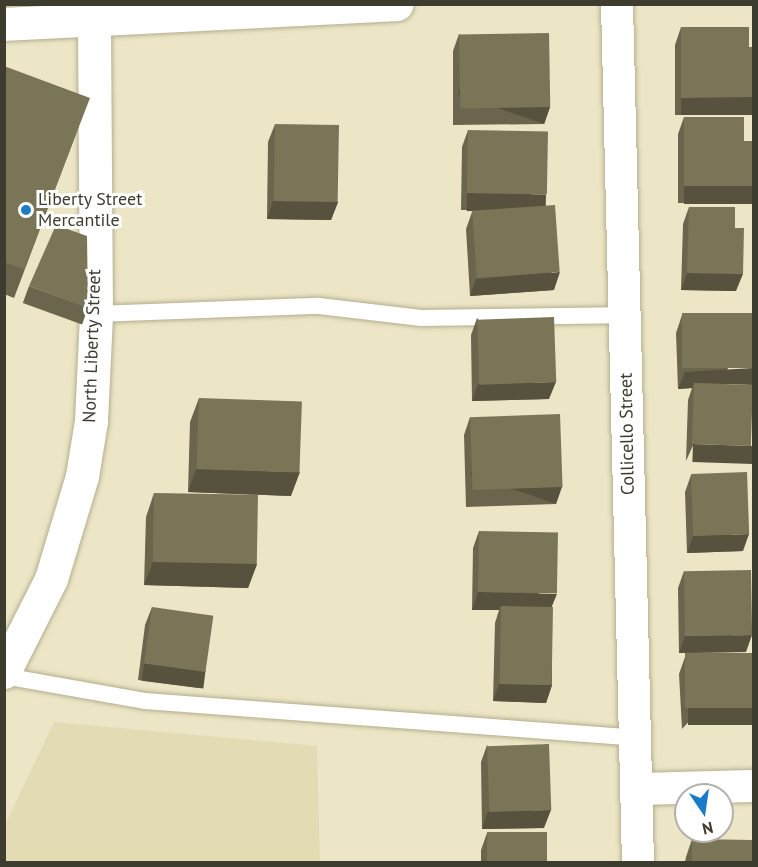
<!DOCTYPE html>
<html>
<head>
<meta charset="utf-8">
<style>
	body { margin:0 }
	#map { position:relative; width:758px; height:867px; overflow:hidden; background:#ece6c6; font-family:"PT Sans",sans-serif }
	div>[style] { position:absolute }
	.built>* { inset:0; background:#e2dbb3 }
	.roads { filter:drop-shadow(0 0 2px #b4ae8f) drop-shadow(0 0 2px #b4ae8f) }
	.lane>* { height:16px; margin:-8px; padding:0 8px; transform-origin:8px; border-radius:8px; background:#fff }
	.street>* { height:32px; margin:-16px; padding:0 16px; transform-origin:16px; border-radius:16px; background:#fff }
	.secondary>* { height:33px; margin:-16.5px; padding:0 16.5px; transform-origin:16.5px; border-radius:16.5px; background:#fff }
	.wall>* { inset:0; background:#6a654c; transform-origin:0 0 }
	.shaded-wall>* { inset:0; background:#56523e; transform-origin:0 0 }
	.building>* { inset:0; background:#7b7558; transform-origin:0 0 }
	.dots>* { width:16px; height:16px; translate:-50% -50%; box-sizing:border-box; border:3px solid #fff; border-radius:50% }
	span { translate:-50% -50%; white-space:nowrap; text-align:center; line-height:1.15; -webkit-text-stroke:6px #fff; paint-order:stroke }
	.poi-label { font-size:18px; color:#3e3c2f }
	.left { translate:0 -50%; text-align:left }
	.street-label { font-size:18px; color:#3e3c2f }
	.frame { position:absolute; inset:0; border:6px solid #3e3c2f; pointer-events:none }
	.north { position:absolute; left:674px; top:783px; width:60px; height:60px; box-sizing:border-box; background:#fff; border:2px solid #b2b1ac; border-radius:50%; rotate:167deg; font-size:16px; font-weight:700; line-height:24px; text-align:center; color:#3e3c2f }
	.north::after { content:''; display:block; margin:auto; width:21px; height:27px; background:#1c7bc8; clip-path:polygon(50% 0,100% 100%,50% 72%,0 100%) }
</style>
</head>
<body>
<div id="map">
	<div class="built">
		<i style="clip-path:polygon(54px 722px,317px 746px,320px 862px,5px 862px,5px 825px)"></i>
	</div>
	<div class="roads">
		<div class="lane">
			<i style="left:96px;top:314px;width:223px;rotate:-2.1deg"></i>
			<i style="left:319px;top:306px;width:103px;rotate:6.7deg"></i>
			<i style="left:421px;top:318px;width:203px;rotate:-0.8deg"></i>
			<i style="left:4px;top:676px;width:144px;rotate:10deg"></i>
			<i style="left:146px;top:701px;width:490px;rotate:4.3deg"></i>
		</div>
		<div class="street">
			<i style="left:617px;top:4px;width:858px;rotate:88.6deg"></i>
			<i style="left:636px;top:789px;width:118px;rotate:-1.5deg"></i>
		</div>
		<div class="secondary">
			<i style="left:4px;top:24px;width:393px;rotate:-2.9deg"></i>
			<i style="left:4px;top:672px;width:104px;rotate:-63.2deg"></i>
			<i style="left:51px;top:579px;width:108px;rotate:-73.2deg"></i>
			<i style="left:82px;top:476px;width:56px;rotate:-80.7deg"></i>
			<i style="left:91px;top:421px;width:107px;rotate:-87.3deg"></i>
			<i style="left:96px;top:314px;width:310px;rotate:-90.4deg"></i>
		</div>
	</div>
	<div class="wall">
		<i style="clip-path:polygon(681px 27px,749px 47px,753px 47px,753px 115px,675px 115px,675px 45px)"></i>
		<i style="clip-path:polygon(459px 34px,550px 107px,544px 124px,453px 125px,453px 51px)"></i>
		<i style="clip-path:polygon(4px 66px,79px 126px,14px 298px,4px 294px)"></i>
		<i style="clip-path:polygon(684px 117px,744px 141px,753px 141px,753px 203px,678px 203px,678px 134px)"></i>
		<i style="clip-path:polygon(275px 124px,338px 202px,331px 220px,267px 219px,268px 142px)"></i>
		<i style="clip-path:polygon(468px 130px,542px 206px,554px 290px,470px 296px,466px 229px,472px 212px,489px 210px,461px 210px,462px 147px)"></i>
		<i style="clip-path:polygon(689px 207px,735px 228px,736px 291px,681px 290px,683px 224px)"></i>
		<i style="left:29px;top:286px;width:63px;height:18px;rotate:20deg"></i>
		<i style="clip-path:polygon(753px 313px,686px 461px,688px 400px,692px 388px,678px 389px,676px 333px,682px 315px)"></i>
		<i style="clip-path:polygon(477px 318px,549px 399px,472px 401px,471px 335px)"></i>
		<i style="clip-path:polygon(199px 398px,291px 496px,188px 492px,190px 422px)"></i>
		<i style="clip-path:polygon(470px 417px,556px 504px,466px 507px,464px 435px)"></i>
		<i style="clip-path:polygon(691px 475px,743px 551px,687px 553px,685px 492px)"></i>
		<i style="clip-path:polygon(154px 493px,257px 564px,248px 588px,144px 585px,146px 517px)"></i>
		<i style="clip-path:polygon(479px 531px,552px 607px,552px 685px,546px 703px,493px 701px,495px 623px,499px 610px,472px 610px,473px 548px)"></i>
		<i style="clip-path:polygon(684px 571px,746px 652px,679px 653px,678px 588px)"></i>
		<i style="clip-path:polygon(152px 607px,205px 671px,199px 688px,138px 680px,145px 625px)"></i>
		<i style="clip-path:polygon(753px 653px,682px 729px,679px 674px,685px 657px)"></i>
		<i style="clip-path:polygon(487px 745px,544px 828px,482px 829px,481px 762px)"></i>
		<i style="clip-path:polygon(487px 833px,547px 862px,481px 862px,481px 850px)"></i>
		<i style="clip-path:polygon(692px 839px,753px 862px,685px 862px,686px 857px)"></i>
	</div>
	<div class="shaded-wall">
		<i style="left:753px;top:97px;width:18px;height:72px;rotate:90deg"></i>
		<i style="left:550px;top:107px;width:18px;height:91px;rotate:109deg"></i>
		<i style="left:684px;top:186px;width:69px;height:18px"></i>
		<i style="left:467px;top:193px;width:79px;height:18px;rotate:1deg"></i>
		<i style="clip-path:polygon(273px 201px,338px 202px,331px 220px,267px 219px)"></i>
		<i style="clip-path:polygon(560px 272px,554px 290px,470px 296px,476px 279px)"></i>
		<i style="clip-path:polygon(687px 273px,743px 274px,736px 291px,681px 290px)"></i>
		<i style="clip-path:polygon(753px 368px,753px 385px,694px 383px,692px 388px,678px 389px,685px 372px)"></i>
		<i style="clip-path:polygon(556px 382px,549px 399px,472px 401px,478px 384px)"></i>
		<i style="left:693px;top:444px;width:60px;height:18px;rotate:2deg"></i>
		<i style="clip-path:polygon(196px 469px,300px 472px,291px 496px,188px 492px)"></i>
		<i style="left:562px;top:487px;width:18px;height:90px;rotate:109deg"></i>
		<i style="clip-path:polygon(749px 534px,743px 551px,687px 553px,693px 536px)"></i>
		<i style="clip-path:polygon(153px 562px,257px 564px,248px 588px,144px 585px)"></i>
		<i style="clip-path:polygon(478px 592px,557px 594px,550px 611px,501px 606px,499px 610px,472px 610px)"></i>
		<i style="clip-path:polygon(752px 635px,746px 652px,679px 653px,685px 636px)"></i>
		<i style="left:144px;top:663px;width:62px;height:18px;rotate:7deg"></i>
		<i style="clip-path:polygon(499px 684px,552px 685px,546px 703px,493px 701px)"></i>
		<i style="left:753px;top:708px;width:17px;height:65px;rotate:90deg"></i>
		<i style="clip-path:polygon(551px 810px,544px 828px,482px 829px,488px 811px)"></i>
	</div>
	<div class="building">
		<i style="clip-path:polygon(681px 27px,749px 27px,749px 47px,753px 47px,753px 97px,681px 98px)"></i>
		<i style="left:549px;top:33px;width:74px;height:90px;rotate:89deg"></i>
		<i style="clip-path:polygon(4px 66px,90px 98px,24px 269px,4px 262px)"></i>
		<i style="clip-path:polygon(684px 117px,744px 117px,744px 141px,753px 141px,753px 186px,684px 186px)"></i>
		<i style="left:275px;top:124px;width:64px;height:77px;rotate:1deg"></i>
		<i style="left:468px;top:130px;width:80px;height:63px;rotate:1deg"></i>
		<i style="left:555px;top:205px;width:67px;height:83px;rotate:86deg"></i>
		<i style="clip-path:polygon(689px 207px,735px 207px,735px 228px,744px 228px,743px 274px,687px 273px)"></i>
		<i style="clip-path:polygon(56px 225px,87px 236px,88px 308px,29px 286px)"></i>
		<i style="left:753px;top:313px;width:55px;height:71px;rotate:90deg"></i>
		<i style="left:554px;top:317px;width:65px;height:77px;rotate:88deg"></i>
		<i style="left:694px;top:383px;width:59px;height:61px;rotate:2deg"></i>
		<i style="left:199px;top:398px;width:103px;height:71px;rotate:2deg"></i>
		<i style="left:560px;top:414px;width:73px;height:90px;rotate:88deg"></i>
		<i style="left:747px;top:472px;width:62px;height:56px;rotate:88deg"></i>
		<i style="left:154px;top:493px;width:104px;height:69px;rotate:1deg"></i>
		<i style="left:479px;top:531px;width:79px;height:61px;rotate:1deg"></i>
		<i style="left:751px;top:570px;width:65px;height:67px;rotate:89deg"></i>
		<i style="left:501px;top:606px;width:52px;height:78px;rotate:1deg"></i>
		<i style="left:152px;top:607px;width:62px;height:57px;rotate:8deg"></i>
		<i style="left:753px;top:653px;width:55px;height:68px;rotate:90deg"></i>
		<i style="left:549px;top:744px;width:66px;height:62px;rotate:88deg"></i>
		<i style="left:547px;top:832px;width:30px;height:60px;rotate:90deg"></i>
		<i style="left:692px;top:839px;width:61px;height:23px;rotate:1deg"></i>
	</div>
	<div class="dots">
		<i style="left:26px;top:210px;background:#1c7bc8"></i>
	</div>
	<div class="poi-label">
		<span class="left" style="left:38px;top:210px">Liberty Street<br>Mercantile</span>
	</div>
	<div class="street-label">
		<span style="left:92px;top:346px;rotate:-88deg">North Liberty Street</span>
		<span style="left:627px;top:434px;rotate:-91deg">Collicello Street</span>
	</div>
	<div class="frame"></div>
	<div class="north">N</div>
</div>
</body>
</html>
